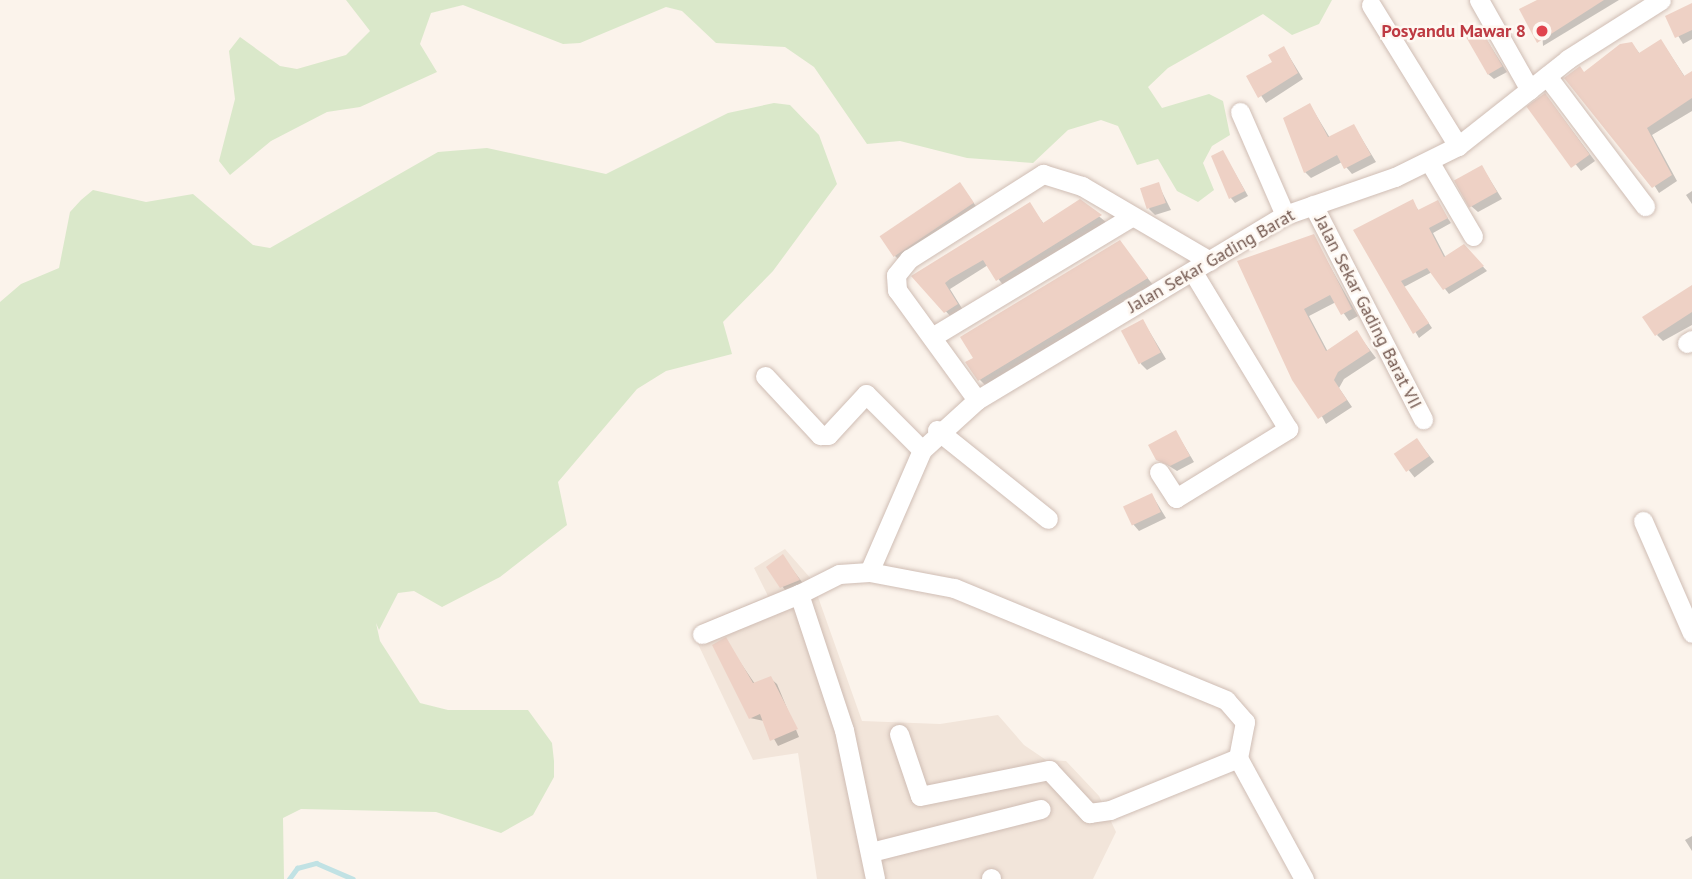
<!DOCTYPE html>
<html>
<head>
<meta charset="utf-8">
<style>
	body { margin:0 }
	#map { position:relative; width:1692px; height:879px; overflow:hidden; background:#fbf3eb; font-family:"PT Sans",sans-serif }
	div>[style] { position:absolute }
	.residential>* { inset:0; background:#f2e5da }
	.green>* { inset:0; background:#dae8ca }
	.shadow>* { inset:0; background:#0003; transform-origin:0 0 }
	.stream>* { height:5px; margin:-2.5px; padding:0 2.5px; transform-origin:2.5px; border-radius:2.5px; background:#c1e2e4 }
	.building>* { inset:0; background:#eed1c5; transform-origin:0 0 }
	.roads { filter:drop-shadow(0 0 2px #cfbdb4) drop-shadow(0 0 2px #cfbdb4) }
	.street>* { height:19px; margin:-9.5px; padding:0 9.5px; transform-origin:9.5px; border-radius:9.5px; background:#fff }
	.dots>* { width:19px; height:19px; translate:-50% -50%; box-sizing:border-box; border:4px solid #fef8f2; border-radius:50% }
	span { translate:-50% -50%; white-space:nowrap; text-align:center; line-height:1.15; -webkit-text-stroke:5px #fef8f2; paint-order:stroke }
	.health-label { font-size:18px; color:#be3a42; font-weight:700 }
	.right { translate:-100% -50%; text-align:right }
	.street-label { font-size:18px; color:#745950 }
</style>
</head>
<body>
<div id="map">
	<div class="residential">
		<i style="clip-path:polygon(785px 549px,812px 580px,862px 721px,940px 724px,998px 715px,1024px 745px,1046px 760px,1066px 761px,1099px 796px,1116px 832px,1093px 879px,817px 879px,798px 753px,753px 760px,698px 644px,699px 625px,768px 596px,754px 568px)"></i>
	</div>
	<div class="green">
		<i style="clip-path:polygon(346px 0,1332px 0,1319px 24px,1292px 35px,1263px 14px,1168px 68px,1148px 87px,1162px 108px,1209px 94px,1223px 101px,1230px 135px,1212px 146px,1203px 163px,1214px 190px,1198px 202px,1177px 191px,1158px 159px,1137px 165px,1118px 126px,1101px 120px,1068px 130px,1033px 163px,967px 158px,900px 141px,867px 144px,814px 67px,785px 47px,716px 43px,682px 11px,666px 7px,580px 43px,563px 44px,463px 5px,431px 13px,420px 44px,437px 72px,360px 107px,327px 112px,271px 141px,230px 175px,219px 161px,235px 99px,229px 51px,240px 37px,280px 66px,297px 69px,346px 55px,370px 31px)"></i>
		<i style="clip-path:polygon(774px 103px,790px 105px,819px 135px,837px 184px,773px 271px,723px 322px,732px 354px,666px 371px,637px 389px,558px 482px,567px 525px,500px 577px,442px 607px,414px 591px,398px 593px,379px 630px,376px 623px,380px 641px,420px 703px,448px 710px,528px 710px,552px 743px,554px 761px,554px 777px,533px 815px,501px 833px,436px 812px,301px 809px,283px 818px,284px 879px,0 879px,0 302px,21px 284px,59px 268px,70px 212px,81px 200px,93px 190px,146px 202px,193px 194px,253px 245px,270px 248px,438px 152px,487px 148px,606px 174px,728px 113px)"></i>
	</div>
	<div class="shadow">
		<i style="clip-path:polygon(1540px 0,1619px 0,1543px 46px)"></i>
		<i style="clip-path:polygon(1692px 5px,1692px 39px,1683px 44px,1667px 17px)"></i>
		<i style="clip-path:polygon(1481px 31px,1507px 72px,1494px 79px,1487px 73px)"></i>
		<i style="clip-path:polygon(1632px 44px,1640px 54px,1666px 48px,1685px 77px,1692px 73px,1692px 111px,1652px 135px,1677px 181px,1659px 193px,1585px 74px)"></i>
		<i style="clip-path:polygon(1284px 48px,1303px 79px,1266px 103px,1248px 76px,1274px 63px)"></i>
		<i style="clip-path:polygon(1551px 102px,1595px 161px,1581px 171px,1530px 107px)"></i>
		<i style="clip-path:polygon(1310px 105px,1330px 138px,1354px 126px,1376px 162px,1352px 174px,1342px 162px,1311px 178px,1305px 172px)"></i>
		<i style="clip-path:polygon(1223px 152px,1248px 196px,1235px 203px,1231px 198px)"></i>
		<i style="clip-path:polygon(1482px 167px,1502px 199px,1478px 212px,1471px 206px)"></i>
		<i style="clip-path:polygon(960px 184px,978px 209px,898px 259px,893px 254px)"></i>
		<i style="clip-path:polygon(1158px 184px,1171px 210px,1155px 215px,1149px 209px)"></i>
		<i style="clip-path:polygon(1692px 191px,1692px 204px,1686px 195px)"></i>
		<i style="clip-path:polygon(1080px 201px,1106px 222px,1003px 285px,988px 265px,950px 289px,963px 310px,951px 317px,914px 276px,1029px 204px,1044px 224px)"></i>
		<i style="clip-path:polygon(1412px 202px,1420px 212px,1437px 202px,1451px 223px,1433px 233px,1446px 258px,1464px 246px,1487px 271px,1449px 294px,1432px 272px,1404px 287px,1432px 328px,1419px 338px,1356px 231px)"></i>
		<i style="clip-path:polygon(1313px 236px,1358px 316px,1349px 321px,1336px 302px,1309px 316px,1328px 352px,1357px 333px,1376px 358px,1344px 379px,1339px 388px,1352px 407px,1326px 424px,1239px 262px)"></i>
		<i style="clip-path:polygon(1125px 249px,1153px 285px,986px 386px,980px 380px,967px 363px)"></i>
		<i style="clip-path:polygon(1692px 287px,1692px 325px,1663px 341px,1657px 335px)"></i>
		<i style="clip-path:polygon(1143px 321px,1166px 359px,1147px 370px,1141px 364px)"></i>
		<i style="clip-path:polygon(1176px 432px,1194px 462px,1177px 471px,1158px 459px)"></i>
		<i style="left:1417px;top:440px;width:28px;height:25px;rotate:52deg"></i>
		<i style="clip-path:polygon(1152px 495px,1166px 518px,1139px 531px,1133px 524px)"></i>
		<i style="clip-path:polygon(783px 557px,805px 586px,788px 594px,768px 567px)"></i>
		<i style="clip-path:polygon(725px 640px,755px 684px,770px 678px,777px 684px,799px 737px,778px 746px,764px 721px,750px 718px)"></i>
		<i style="clip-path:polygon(1692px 836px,1692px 851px,1685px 840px)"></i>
	</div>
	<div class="stream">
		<i style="left:289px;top:879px;width:14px;rotate:-54deg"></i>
		<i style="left:297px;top:868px;width:20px;rotate:-15deg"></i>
		<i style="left:316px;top:863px;width:40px;rotate:23.4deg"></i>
	</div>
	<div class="building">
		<i style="clip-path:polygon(1537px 0,1604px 0,1537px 43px,1519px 9px)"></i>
		<i style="clip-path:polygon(1692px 3px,1692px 30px,1675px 38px,1665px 16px)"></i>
		<i style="left:1481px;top:29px;width:43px;height:17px;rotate:60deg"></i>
		<i style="clip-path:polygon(1661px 39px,1684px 76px,1692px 71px,1692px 98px,1647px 128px,1672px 175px,1652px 188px,1564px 78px,1580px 66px,1584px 72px,1620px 44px,1632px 42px,1639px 53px)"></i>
		<i style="clip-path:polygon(1284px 46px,1298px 73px,1258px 98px,1246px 76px,1272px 62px,1268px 55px)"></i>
		<i style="left:1545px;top:93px;width:76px;height:23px;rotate:54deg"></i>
		<i style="clip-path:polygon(1310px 103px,1328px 137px,1354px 124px,1371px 155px,1344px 169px,1337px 155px,1304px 173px,1283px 118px)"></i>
		<i style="clip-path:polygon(1223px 150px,1245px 191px,1229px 199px,1211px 156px)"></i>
		<i style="left:1482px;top:165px;width:31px;height:32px;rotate:61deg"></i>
		<i style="left:960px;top:182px;width:25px;height:97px;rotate:56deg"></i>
		<i style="left:1159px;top:182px;width:22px;height:20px;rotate:72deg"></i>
		<i style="clip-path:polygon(1080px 199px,1102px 215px,996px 281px,983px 260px,950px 279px,945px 283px,958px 304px,944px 313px,911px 276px,1030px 202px,1043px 223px)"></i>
		<i style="clip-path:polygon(1413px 199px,1418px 210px,1438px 200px,1448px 218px,1429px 228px,1444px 257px,1464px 244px,1484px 266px,1443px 290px,1427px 268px,1401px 281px,1429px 323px,1413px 334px,1353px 230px)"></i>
		<i style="clip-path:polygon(1314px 234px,1352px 309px,1341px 315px,1330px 295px,1304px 309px,1326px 351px,1357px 330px,1370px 351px,1338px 372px,1334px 380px,1347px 400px,1318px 419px,1292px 380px,1237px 261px)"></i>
		<i style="clip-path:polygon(1120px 240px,1148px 278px,978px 381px,965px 362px,973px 358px,960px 337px)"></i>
		<i style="clip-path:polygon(1692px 285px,1692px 312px,1655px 336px,1642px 317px)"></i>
		<i style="left:1143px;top:319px;width:38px;height:25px;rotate:62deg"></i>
		<i style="clip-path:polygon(1176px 430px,1190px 456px,1170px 466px,1156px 460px,1148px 445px)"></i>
		<i style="left:1417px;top:438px;width:22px;height:28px;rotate:56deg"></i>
		<i style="left:1152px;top:493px;width:21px;height:32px;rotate:65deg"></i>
		<i style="clip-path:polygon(783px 554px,800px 580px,780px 588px,766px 567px)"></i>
		<i style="clip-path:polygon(726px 637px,753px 683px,771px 676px,798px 729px,770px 741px,760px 714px,749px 719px,712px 645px)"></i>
	</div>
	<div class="roads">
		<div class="street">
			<i style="left:1479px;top:0;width:103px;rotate:60.5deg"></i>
			<i style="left:1371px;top:5px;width:166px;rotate:58.3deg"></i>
			<i style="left:1547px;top:76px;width:163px;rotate:53deg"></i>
			<i style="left:1240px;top:112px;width:112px;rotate:66.4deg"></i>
			<i style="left:1429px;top:161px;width:87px;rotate:59.6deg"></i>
			<i style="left:1313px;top:205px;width:241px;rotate:62.8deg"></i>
			<i style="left:932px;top:337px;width:230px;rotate:-31.1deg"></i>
			<i style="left:1687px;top:343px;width:6px;rotate:-31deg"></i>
			<i style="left:765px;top:376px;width:81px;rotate:47deg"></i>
			<i style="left:820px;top:435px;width:8px"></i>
			<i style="left:828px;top:435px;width:56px;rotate:-47.2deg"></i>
			<i style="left:866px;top:394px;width:79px;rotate:45deg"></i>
			<i style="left:977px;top:400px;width:136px;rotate:-126deg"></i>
			<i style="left:897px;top:290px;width:15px;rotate:-94deg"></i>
			<i style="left:896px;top:275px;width:21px;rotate:-51deg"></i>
			<i style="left:909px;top:259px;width:159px;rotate:-32.4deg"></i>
			<i style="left:1043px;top:174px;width:41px;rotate:17.1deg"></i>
			<i style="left:1082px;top:186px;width:148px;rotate:30.4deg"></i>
			<i style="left:937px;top:430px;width:142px;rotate:38.7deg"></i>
			<i style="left:1159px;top:472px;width:31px;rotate:57deg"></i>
			<i style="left:1176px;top:498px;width:132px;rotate:-31.6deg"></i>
			<i style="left:1288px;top:429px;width:184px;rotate:-121.2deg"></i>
			<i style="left:1643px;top:521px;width:122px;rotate:66.4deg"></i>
			<i style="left:869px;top:572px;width:30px;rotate:176deg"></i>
			<i style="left:839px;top:574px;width:45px;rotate:153.4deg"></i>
			<i style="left:799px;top:594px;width:143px;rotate:71.7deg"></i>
			<i style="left:844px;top:730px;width:152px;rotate:78.2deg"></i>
			<i style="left:702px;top:634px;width:105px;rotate:-22.4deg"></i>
			<i style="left:899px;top:734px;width:65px;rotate:71.3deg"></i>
			<i style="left:920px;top:796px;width:132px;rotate:-11.4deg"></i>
			<i style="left:1049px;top:770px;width:59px;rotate:47.1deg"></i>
			<i style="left:1089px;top:813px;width:21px;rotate:-8deg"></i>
			<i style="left:1110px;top:810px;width:138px;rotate:-22.1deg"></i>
			<i style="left:871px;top:852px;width:175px;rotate:-14.2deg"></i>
			<i style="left:991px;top:879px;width:1px;rotate:-90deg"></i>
			<i style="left:1304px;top:879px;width:138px;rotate:-118.6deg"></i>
			<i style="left:1238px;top:758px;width:37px;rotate:-79deg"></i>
			<i style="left:1245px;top:722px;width:29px;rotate:-131deg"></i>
			<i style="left:1226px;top:700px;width:294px;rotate:-157.6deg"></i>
			<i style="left:954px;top:588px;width:86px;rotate:-169.3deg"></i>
			<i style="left:869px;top:572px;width:133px;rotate:-66.5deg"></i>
			<i style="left:922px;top:450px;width:74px;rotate:-42.3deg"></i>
			<i style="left:977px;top:400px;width:359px;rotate:-31deg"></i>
			<i style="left:1285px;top:215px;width:116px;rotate:-19.1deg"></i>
			<i style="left:1395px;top:177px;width:70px;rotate:-26.2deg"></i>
			<i style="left:1458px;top:146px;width:140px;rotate:-38.3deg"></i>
			<i style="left:1568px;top:59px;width:110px;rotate:-32.4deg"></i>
		</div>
	</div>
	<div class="dots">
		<i style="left:1542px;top:31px;background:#e0444e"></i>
	</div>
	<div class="health-label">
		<span class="right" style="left:1526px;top:31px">Posyandu Mawar 8</span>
	</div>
	<div class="street-label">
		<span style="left:1211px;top:261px;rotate:-30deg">Jalan Sekar Gading Barat</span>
		<span style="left:1368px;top:312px;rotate:63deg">Jalan Sekar Gading Barat VII</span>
	</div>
</div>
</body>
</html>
